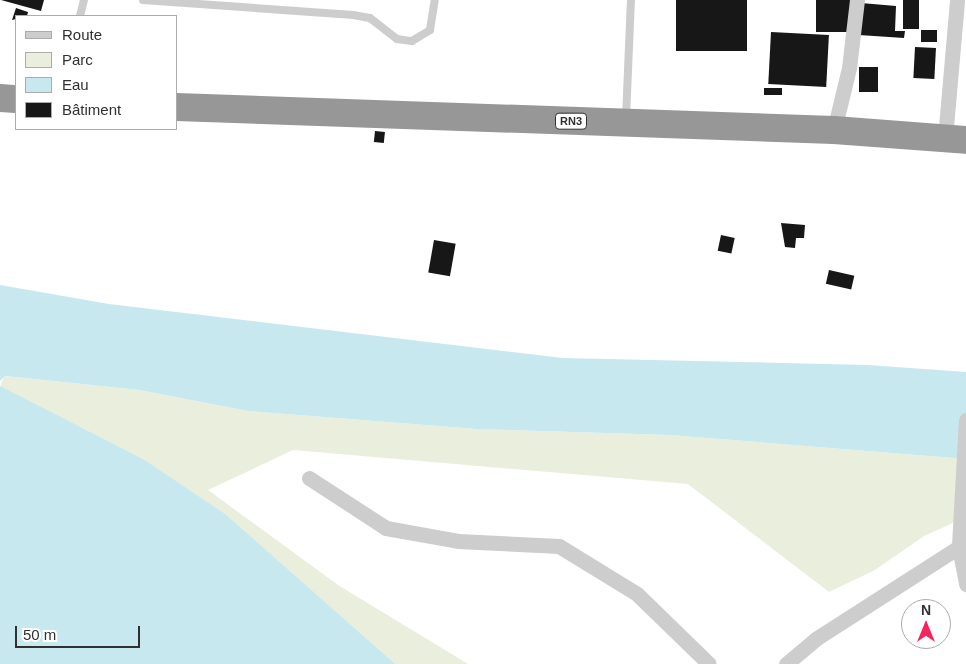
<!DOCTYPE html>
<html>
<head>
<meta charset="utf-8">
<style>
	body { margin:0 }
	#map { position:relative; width:966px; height:664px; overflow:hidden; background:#fff; font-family:Arial,sans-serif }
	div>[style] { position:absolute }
	.green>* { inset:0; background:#eaeedd }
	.water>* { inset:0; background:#c8e8f0 }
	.building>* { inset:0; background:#171717; transform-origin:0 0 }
	.lane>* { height:8px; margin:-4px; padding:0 4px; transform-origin:4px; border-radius:4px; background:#cdcdcd }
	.street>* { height:15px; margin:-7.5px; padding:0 7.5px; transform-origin:7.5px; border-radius:7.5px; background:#cdcdcd }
	.highway>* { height:28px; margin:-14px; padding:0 14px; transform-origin:14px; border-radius:14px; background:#979797 }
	span { translate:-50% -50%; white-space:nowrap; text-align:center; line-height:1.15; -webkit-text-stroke:5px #fff; paint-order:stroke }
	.shield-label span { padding:1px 4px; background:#fff; border:1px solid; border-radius:4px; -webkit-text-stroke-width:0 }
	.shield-label { font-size:11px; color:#303030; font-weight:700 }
	.legend { position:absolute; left:15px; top:15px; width:162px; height:115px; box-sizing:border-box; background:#fff; border:1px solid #acacac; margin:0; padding:6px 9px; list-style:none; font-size:15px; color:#303030 }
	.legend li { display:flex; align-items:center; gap:10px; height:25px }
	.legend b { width:25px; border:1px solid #acacac }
	.north { position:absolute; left:901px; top:599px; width:50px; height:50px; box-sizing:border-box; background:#fff; border:1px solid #acacac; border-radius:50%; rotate:0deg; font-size:14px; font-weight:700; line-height:20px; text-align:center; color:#303030 }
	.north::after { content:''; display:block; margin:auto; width:18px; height:22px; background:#f6235d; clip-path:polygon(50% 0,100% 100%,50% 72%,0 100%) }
	.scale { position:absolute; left:15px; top:626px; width:125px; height:22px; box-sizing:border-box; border:2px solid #303030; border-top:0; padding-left:6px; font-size:15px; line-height:18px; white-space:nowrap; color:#303030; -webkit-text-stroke:4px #fff; paint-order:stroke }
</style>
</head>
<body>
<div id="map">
	<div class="green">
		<i style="clip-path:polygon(4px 376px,139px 390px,248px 411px,476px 429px,670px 435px,966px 459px,964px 518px,924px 536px,875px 570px,829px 592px,688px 484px,293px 450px,208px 490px,338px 585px,468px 664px,395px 664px,143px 459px,0 387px)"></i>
	</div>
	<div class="water">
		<i style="clip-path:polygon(0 285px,109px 304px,563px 358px,868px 365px,966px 372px,966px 459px,670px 435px,476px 429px,248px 411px,139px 390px,5px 376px,0 381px)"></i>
		<i style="clip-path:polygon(0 386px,143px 459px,225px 514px,395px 664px,0 664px)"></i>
	</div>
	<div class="building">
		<i style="clip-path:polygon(1px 0,44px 0,41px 11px)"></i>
		<i style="left:676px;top:0;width:71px;height:51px"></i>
		<i style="left:816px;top:0;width:34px;height:32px"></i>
		<i style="left:903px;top:0;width:16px;height:29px"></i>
		<i style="clip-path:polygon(861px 3px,896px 6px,895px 31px,905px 31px,904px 38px,859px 35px)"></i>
		<i style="clip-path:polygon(16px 8px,28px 12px,27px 16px,12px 20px)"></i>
		<i style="left:921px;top:30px;width:16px;height:12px"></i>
		<i style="left:771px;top:32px;width:58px;height:52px;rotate:3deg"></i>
		<i style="left:915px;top:47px;width:21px;height:31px;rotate:3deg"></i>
		<i style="left:859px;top:67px;width:19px;height:25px"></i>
		<i style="left:764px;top:88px;width:18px;height:7px"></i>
		<i style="left:375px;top:131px;width:10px;height:11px;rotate:6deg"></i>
		<i style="clip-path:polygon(781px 223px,805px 225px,804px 238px,796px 238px,795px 248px,785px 247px)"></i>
		<i style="left:721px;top:235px;width:14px;height:16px;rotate:12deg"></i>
		<i style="left:434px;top:240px;width:22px;height:33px;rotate:10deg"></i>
		<i style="left:829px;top:270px;width:26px;height:14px;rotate:13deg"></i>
	</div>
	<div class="lane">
		<i style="left:143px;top:0;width:211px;rotate:4.1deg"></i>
		<i style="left:353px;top:15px;width:17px;rotate:10deg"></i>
		<i style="left:370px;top:18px;width:34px;rotate:38deg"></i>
		<i style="left:397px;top:39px;width:15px;rotate:8deg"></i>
		<i style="left:412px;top:41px;width:21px;rotate:-31deg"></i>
		<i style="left:430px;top:30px;width:30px;rotate:-81deg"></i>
		<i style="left:80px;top:16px;width:16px;rotate:-76deg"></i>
		<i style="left:626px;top:118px;width:118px;rotate:-87.6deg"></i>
	</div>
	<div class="street">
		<i style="left:834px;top:130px;width:64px;rotate:-76.4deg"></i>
		<i style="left:849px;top:68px;width:68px;rotate:-83.3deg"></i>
		<i style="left:945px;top:138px;width:139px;rotate:-85deg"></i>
		<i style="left:966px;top:420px;width:127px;rotate:93.2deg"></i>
		<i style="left:959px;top:547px;width:38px;rotate:79deg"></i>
		<i style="left:309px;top:478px;width:92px;rotate:33deg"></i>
		<i style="left:386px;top:528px;width:73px;rotate:10.2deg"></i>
		<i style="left:458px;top:541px;width:101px;rotate:2.8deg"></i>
		<i style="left:559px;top:546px;width:92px;rotate:31.6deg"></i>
		<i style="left:637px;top:594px;width:100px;rotate:44.2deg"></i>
		<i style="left:786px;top:664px;width:40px;rotate:-40deg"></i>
		<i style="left:817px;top:638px;width:169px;rotate:-32.7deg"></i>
	</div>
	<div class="highway">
		<i style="left:0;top:98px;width:16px;rotate:4deg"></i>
		<i style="left:176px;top:107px;width:658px;rotate:2deg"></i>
		<i style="left:834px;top:130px;width:132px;rotate:4.3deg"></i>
	</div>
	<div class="shield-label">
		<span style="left:571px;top:121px">RN3</span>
	</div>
	<ul class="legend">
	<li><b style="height:6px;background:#cdcdcd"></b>Route</li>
	<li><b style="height:14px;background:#eaeedd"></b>Parc</li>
	<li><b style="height:14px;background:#c8e8f0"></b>Eau</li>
	<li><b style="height:14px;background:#171717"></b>Bâtiment</li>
	</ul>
	<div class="north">N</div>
	<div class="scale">50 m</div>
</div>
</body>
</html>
